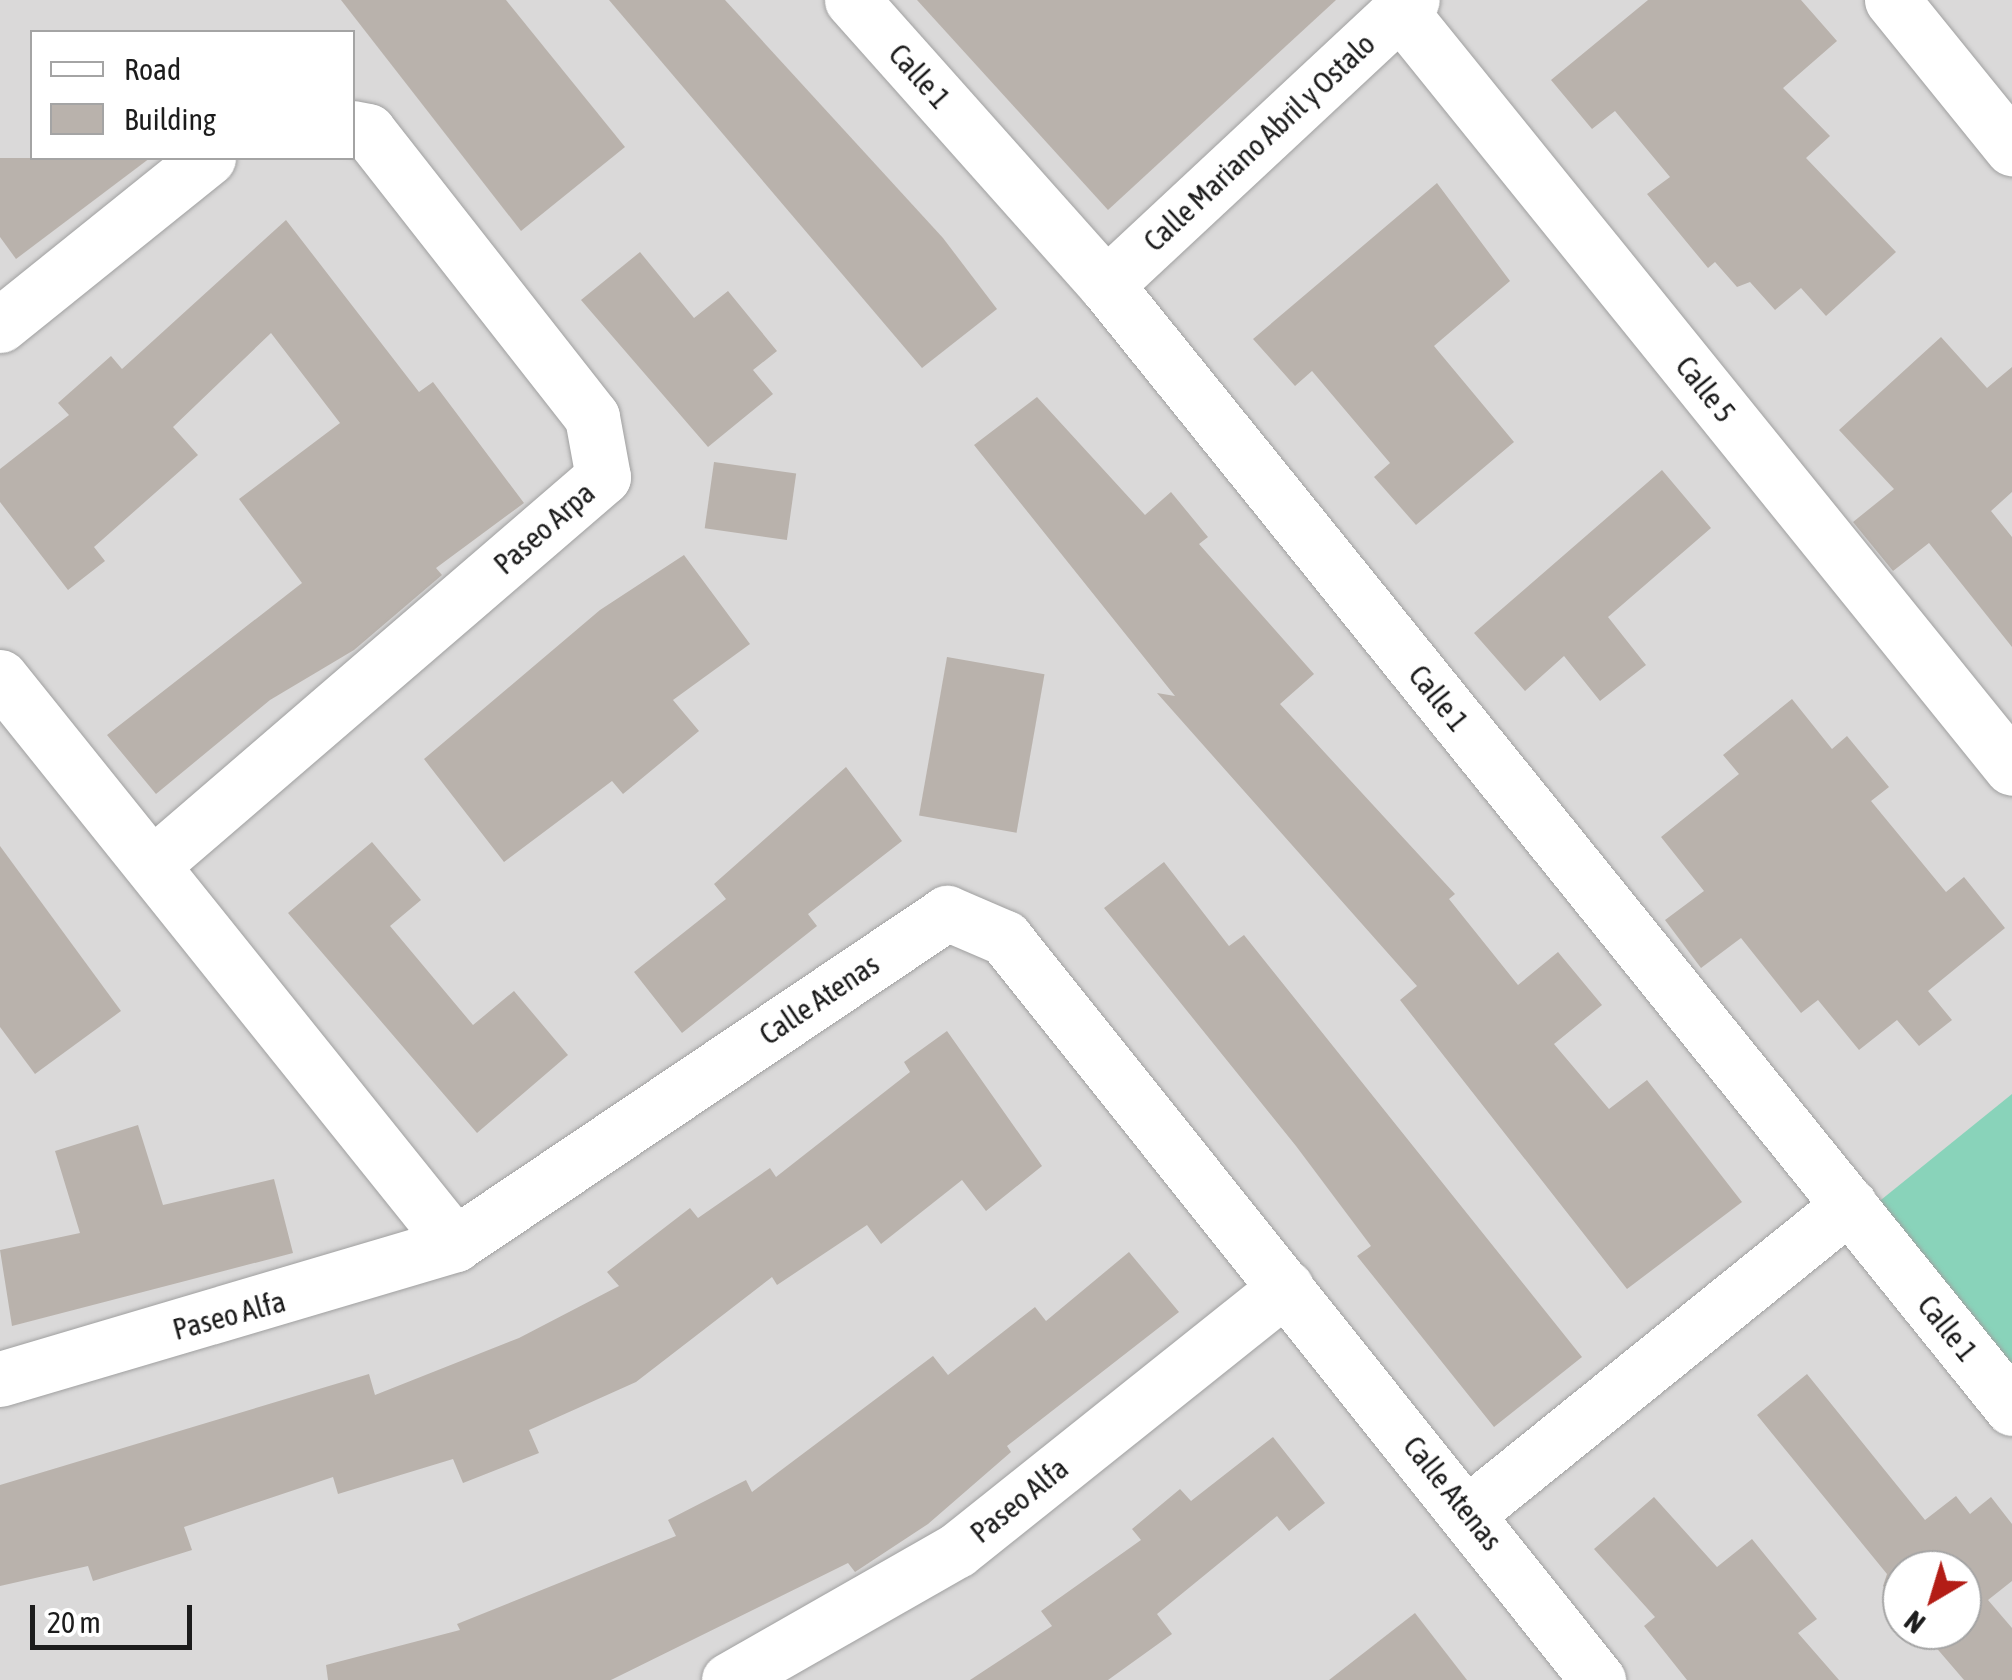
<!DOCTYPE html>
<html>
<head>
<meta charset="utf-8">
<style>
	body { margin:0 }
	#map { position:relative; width:2012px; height:1680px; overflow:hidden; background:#edeae3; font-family:"Asap Condensed",sans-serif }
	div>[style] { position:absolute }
	.residential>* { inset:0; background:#dad9d9 }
	.pitch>* { inset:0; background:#89d3ba }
	.building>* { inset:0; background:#b9b2ac; transform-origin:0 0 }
	.roads { filter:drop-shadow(0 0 2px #a0a0a0) drop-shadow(0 0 2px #a0a0a0) }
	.minor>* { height:55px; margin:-27.5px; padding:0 27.5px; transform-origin:27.5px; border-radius:27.5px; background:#fff }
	span { translate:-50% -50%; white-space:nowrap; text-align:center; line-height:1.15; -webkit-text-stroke:8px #fff; paint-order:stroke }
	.street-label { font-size:30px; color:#1c1c1c }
	.legend { position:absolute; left:30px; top:30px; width:325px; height:130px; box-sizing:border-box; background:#fff; border:2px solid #a4a4a4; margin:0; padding:12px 18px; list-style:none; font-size:30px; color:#1c1c1c }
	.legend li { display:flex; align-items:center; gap:20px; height:50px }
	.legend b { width:50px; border:2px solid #a4a4a4 }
	.north { position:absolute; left:1882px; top:1550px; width:100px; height:100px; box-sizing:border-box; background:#fff; border:2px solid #a4a4a4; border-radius:50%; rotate:218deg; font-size:28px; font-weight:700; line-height:40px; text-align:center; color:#1c1c1c }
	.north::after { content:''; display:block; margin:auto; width:35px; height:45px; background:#b31d16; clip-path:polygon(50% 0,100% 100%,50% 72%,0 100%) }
	.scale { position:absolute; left:30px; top:1605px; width:162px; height:45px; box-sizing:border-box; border:5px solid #1c1c1c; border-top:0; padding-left:12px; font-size:30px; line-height:35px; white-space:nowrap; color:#1c1c1c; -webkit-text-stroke:8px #fff; paint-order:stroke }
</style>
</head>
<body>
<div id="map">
	<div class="residential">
		<i style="clip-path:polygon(evenodd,0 0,2012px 0,2012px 1680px,0 1680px,0 0,32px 32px,352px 32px,352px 158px,32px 158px,32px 32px,0 0,1902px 1570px,1962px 1570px,1962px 1630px,1902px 1630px,1902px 1570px)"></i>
	</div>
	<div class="pitch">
		<i style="clip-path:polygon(2012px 1094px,2012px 1382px,1871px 1208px)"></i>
	</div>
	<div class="building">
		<i style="clip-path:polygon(341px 0,506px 0,625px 147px,521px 231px)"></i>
		<i style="clip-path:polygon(609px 0,725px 0,943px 238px,997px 309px,922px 368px)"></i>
		<i style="clip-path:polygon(917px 0,1336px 0,1108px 210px)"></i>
		<i style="clip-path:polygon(1648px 0,1801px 0,1837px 41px,1783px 88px,1830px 136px,1806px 158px,1896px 252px,1826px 316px,1801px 288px,1775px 310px,1750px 282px,1737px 287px,1715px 262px,1708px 268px,1647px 194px,1670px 177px,1615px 111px,1592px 129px,1551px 80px)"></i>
		<i style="clip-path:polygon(0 158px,150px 158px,16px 259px,0 237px)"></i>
		<i style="clip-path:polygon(1437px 183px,1510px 281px,1434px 346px,1514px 442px,1416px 525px,1374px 477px,1390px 463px,1312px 371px,1295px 386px,1253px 339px)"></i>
		<i style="clip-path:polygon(286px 220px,419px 392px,433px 382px,524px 503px,436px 568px,442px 575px,354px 650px,270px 700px,156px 794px,107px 735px,302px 583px,239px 499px,340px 423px,271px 333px,173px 427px,198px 455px,94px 547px,105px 561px,68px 590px,0 502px,0 469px,69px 415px,58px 403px,111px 356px,122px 369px)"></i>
		<i style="clip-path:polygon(640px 252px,694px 318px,728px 291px,777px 351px,753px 370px,773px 394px,708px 447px,581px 300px)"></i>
		<i style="clip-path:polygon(1941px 337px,1987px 388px,2012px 367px,2012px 492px,1991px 511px,2012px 537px,2012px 647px,1929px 543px,1893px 571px,1853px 522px,1894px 489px,1839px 430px)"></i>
		<i style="clip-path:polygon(1037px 397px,1145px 515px,1171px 492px,1208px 537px,1199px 544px,1314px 674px,1280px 704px,1455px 894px,1449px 899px,1518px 985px,1558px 952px,1602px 1005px,1554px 1044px,1609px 1109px,1647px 1080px,1742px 1202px,1627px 1289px,1400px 1000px,1417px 986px,1157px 693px,1175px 696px,974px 445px)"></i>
		<i style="left:714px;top:462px;width:83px;height:67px;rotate:8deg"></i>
		<i style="clip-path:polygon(1662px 470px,1711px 528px,1608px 617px,1646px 665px,1600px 701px,1564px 656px,1525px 691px,1474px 633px)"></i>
		<i style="clip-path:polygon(684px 555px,750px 644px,673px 700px,699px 731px,623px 794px,612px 781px,504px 862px,424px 759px,600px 610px)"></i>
		<i style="left:947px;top:657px;width:99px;height:161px;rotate:10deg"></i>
		<i style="clip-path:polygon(1792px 699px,1832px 749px,1847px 736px,1889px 787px,1871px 801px,1946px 892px,1964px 877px,2005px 928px,1928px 991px,1952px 1020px,1919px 1046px,1897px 1020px,1859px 1050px,1818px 1000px,1801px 1013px,1741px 938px,1701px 968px,1665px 920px,1704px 891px,1661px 837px,1739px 774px,1723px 755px)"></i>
		<i style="clip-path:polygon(846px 767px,902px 841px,808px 914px,817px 926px,682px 1033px,634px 972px,726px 899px,714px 884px)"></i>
		<i style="clip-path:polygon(372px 842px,421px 900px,390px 926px,473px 1025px,514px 991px,568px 1055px,477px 1133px,288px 913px)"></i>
		<i style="clip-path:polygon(0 846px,121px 1011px,35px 1074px,0 1027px)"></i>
		<i style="clip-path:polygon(1164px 862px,1229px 946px,1244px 935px,1582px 1357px,1494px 1427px,1357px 1256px,1371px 1246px,1296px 1146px,1104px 908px)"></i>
		<i style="clip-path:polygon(947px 1031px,1042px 1166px,986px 1211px,962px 1180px,881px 1244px,867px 1225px,777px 1285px,772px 1277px,636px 1382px,529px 1430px,539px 1453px,463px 1483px,453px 1459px,338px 1494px,333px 1477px,184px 1527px,192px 1550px,93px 1581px,88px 1566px,0 1586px,0 1485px,369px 1374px,375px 1395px,519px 1338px,619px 1286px,607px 1272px,690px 1208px,698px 1218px,770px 1168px,776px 1177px,910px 1072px,904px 1062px)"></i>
		<i style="clip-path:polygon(138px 1125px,163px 1205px,274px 1179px,293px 1253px,12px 1326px,0 1250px,80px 1233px,55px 1151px)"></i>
		<i style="clip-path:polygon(1129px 1252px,1179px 1312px,1007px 1446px,1011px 1452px,928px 1524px,855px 1572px,848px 1563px,611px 1680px,328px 1680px,326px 1665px,460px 1630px,457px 1624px,676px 1536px,668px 1520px,746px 1480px,752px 1492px,933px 1356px,948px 1375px,1035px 1307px,1046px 1321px)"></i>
		<i style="clip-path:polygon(1807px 1374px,1925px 1520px,1956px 1496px,1970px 1514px,1991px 1497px,2012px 1524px,2012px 1581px,1988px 1600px,2012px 1628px,2012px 1680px,1964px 1680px,1921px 1630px,1962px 1630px,1962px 1570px,1902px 1570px,1902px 1608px,1883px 1586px,1887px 1574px,1757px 1415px)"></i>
		<i style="clip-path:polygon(1273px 1437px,1325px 1503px,1289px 1531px,1277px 1516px,1157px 1614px,1172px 1634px,1108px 1680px,970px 1680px,1052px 1626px,1041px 1611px,1141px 1540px,1132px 1529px,1180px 1489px,1191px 1501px)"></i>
		<i style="clip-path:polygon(1654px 1497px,1717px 1567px,1752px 1539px,1817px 1619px,1798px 1633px,1839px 1680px,1687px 1680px,1644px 1626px,1655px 1617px,1594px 1549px)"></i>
		<i style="clip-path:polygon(1415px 1613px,1467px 1680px,1329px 1680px)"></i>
	</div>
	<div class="roads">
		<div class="minor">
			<i style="left:852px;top:0;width:382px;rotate:48.3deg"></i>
			<i style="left:1106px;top:285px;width:1443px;rotate:51.1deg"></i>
			<i style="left:1892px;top:0;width:191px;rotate:51deg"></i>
			<i style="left:1400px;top:11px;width:973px;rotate:51.05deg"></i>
			<i style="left:1106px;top:285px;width:418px;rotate:-43deg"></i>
			<i style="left:0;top:325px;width:267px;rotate:-38.8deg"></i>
			<i style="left:0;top:677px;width:727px;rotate:51.25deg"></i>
			<i style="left:152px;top:865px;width:595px;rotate:-40.71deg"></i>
			<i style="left:603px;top:477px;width:61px;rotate:-100.4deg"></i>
			<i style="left:592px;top:417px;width:363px;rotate:-128.1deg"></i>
			<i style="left:368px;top:131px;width:16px;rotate:-169deg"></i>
			<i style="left:0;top:1379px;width:475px;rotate:-16.5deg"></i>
			<i style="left:455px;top:1244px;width:593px;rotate:-33.93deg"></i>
			<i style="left:947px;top:913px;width:63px;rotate:23.3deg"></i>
			<i style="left:1005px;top:938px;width:950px;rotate:51.37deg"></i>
			<i style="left:1469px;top:1512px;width:489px;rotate:-38.9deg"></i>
			<i style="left:729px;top:1680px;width:262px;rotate:-29.7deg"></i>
			<i style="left:957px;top:1550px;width:421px;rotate:-38.6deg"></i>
		</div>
	</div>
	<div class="street-label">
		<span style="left:920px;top:76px;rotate:48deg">Calle 1</span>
		<span style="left:1259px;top:142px;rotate:-43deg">Calle Mariano Abril y Ostalo</span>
		<span style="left:1706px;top:389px;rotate:51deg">Calle 5</span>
		<span style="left:544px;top:528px;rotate:-41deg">Paseo Arpa</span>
		<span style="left:1439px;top:698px;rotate:51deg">Calle 1</span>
		<span style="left:819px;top:999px;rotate:-34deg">Calle Atenas</span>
		<span style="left:229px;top:1315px;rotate:-15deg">Paseo Alfa</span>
		<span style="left:1948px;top:1328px;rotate:51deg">Calle 1</span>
		<span style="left:1453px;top:1493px;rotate:51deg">Calle Atenas</span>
		<span style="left:1019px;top:1500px;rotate:-39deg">Paseo Alfa</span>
	</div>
	<ul class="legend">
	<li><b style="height:12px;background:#fff"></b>Road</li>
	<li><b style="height:28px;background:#b9b2ac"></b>Building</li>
	</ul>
	<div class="north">N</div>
	<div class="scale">20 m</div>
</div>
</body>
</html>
